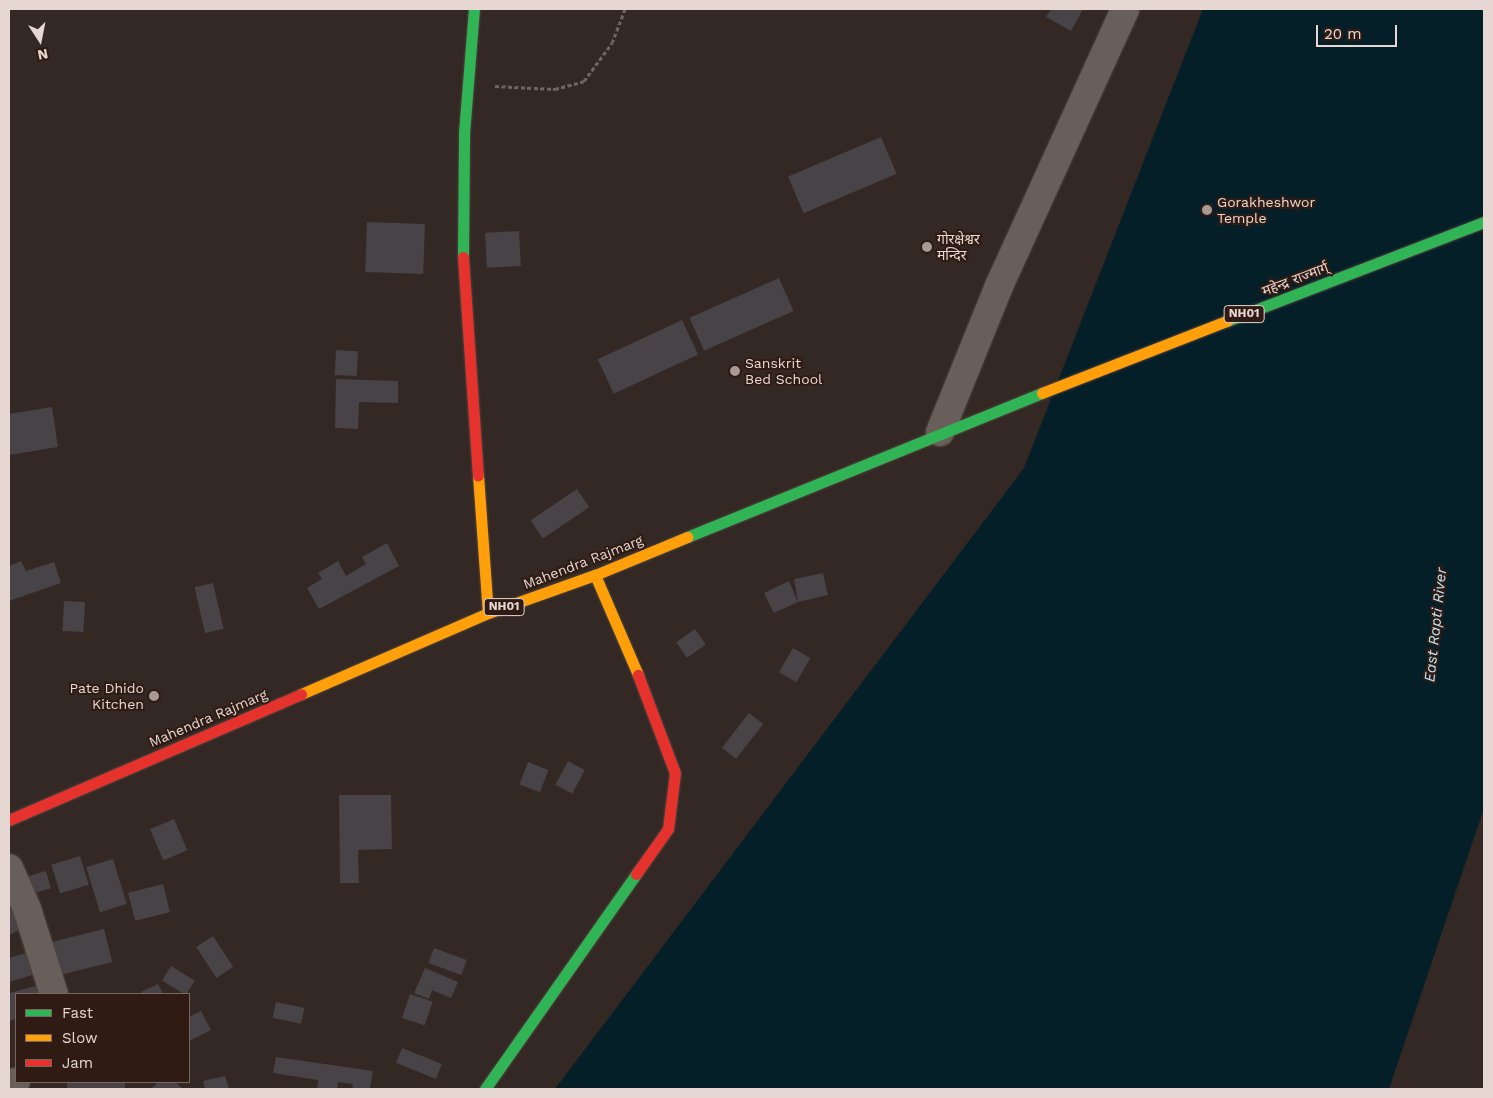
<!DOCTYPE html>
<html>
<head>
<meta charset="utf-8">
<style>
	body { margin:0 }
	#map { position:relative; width:1493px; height:1098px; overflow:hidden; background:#332823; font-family:"Work Sans","Noto Sans Devanagari",sans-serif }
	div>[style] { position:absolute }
	.water>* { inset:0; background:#051f28 }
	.building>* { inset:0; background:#484346; transform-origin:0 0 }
	.path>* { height:3px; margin-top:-1.5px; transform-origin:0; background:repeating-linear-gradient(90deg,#6e6561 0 4px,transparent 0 6.5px) }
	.roads { filter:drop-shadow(0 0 1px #4f4440) drop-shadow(0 0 1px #4f4440) }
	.street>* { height:28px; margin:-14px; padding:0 14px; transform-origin:14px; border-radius:14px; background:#695f5a }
	.fast>* { height:11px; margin:-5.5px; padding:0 5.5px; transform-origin:5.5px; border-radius:5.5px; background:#30b455 }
	.slow>* { height:11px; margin:-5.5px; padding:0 5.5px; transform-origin:5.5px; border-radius:5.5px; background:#ff9f0a }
	.jam>* { height:11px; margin:-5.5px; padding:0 5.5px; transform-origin:5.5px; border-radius:5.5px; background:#e5322d }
	.dots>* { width:14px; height:14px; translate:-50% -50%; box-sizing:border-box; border:2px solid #2f1b13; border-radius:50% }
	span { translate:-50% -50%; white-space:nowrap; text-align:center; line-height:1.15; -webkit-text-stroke:4px #2f1b13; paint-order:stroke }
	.shield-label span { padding:1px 4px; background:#2f1b13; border:1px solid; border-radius:4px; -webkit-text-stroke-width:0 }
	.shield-label { font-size:12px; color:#e6d7d2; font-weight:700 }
	.poi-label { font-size:14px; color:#e6d7d2 }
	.left { translate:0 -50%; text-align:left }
	.right { translate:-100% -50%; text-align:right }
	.street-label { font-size:14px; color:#e6d7d2 }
	.water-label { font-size:15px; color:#bde7f8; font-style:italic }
	.frame { position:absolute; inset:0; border:10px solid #e6d7d2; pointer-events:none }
	.legend { position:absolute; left:15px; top:993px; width:175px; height:90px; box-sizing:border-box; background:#2f1b13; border:1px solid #78665f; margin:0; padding:6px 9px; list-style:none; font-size:15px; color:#e6d7d2 }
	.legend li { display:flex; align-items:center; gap:10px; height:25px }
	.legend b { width:25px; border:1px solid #78665f }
	.north { position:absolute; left:15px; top:15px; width:50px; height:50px; -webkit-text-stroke:4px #2f1b13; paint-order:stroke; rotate:169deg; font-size:14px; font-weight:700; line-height:20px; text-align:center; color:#e6d7d2 }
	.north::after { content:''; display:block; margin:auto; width:18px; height:22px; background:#e6d7d2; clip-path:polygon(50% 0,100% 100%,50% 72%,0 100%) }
	.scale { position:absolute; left:1316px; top:25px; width:81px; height:22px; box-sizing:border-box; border:2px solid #e6d7d2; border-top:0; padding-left:6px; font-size:15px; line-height:18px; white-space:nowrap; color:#e6d7d2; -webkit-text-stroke:4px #2f1b13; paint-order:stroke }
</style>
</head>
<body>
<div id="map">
	<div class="water">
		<i style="clip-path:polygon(1203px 9px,1484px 9px,1484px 808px,1389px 1089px,555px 1089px,1024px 468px)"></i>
	</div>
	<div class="building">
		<i style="clip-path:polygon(1051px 9px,1083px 9px,1071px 31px,1046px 17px)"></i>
		<i style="left:881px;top:137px;width:40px;height:101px;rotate:67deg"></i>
		<i style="left:367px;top:222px;width:58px;height:50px;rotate:2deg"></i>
		<i style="left:519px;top:231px;width:35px;height:34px;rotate:87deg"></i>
		<i style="left:779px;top:278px;width:36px;height:98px;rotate:66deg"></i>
		<i style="left:682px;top:320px;width:38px;height:93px;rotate:65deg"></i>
		<i style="left:336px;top:350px;width:22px;height:25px;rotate:3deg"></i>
		<i style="clip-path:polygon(336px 379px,398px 381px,398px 403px,359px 402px,358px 429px,335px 428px)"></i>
		<i style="clip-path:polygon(52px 407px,58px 447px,9px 455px,9px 414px)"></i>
		<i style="left:577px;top:489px;width:22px;height:56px;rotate:56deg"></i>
		<i style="clip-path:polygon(387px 543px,399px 566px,319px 609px,307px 588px,322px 579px,318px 573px,338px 561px,346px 576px,366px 564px,362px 557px)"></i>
		<i style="clip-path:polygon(21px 561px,26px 571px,54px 562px,61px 583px,9px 601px,9px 566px)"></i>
		<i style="clip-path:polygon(823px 573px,828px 595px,798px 602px,774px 613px,764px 593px,789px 581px,798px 602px,794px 579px)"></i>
		<i style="left:213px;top:583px;width:47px;height:19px;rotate:77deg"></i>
		<i style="left:64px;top:601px;width:21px;height:30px;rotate:3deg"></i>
		<i style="left:695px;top:629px;width:19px;height:23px;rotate:55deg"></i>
		<i style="left:793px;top:648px;width:20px;height:28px;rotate:30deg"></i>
		<i style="left:749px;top:713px;width:18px;height:44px;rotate:38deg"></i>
		<i style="left:568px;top:761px;width:19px;height:27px;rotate:28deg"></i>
		<i style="left:528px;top:762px;width:22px;height:24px;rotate:21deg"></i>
		<i style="clip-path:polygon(339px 795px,391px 795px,392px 849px,358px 850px,359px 883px,340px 883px)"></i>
		<i style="left:174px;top:819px;width:34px;height:26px;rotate:67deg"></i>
		<i style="left:80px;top:856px;width:30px;height:30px;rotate:73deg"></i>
		<i style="left:113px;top:859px;width:47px;height:28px;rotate:73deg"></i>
		<i style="left:46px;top:871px;width:18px;height:28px;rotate:74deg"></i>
		<i style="left:163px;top:884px;width:29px;height:36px;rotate:76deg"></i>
		<i style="clip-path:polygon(20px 904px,29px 925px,9px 935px,9px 909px)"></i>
		<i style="left:104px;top:929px;width:34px;height:54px;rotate:76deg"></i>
		<i style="left:213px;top:936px;width:37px;height:20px;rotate:57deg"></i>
		<i style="left:434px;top:948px;width:35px;height:16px;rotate:20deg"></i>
		<i style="clip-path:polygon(35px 950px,42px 972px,9px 982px,9px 958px)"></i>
		<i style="left:171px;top:966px;width:28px;height:17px;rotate:32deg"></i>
		<i style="clip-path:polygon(425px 968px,458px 982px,451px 998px,432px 990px,429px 999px,414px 993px)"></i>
		<i style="clip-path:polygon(158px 984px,163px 994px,142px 994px,141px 992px)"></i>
		<i style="clip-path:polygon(40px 985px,42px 994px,16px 994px,16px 1019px,9px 1021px,9px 993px)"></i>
		<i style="left:410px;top:994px;width:24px;height:25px;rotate:19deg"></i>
		<i style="left:276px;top:1002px;width:29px;height:16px;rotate:12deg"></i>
		<i style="clip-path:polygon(201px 1011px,211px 1030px,189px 1041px,189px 1017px)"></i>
		<i style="left:402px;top:1048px;width:43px;height:16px;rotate:22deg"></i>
		<i style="clip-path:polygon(276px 1057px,373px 1071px,370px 1089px,352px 1089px,353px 1084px,338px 1082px,337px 1089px,317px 1089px,318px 1080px,273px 1073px)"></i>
		<i style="clip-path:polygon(225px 1076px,229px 1089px,205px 1089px,203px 1081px)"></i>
		<i style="left:67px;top:1082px;width:58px;height:7px"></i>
		<i style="clip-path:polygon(158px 1082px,175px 1082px,183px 1089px,151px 1089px)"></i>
	</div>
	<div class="path">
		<i style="left:495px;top:86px;width:60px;rotate:2.9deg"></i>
		<i style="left:555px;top:89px;width:30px;rotate:-15deg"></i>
		<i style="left:584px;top:81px;width:47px;rotate:-53.6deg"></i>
		<i style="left:612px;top:43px;width:36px;rotate:-69deg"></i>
	</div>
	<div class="roads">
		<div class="street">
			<i style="left:940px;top:432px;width:157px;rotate:-68deg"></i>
			<i style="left:999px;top:286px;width:304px;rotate:-65.5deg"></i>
			<i style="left:9px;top:868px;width:45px;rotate:66.3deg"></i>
			<i style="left:27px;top:909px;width:89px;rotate:72.4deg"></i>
			<i style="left:9px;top:1084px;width:7px;rotate:-16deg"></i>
		</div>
		<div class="fast">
			<i style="left:463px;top:257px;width:124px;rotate:-89.5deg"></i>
			<i style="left:464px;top:133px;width:124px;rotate:-85.4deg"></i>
			<i style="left:1227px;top:321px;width:275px;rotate:-21.1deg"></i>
			<i style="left:687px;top:537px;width:383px;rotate:-22.1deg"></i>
			<i style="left:485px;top:1089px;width:263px;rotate:-54.9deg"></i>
		</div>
		<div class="slow">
			<i style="left:1042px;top:393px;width:199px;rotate:-21.3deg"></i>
			<i style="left:478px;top:475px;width:138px;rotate:85.9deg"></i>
			<i style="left:595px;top:575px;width:109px;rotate:66.7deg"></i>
			<i style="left:301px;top:694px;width:204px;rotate:-23.4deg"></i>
			<i style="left:488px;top:613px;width:114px;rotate:-19.6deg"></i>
			<i style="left:595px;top:575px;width:100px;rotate:-22.4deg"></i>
		</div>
		<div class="jam">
			<i style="left:463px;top:257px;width:219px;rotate:86.1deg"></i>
			<i style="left:9px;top:820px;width:318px;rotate:-23.3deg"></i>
			<i style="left:636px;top:874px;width:55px;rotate:-54.6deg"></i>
			<i style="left:668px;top:829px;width:56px;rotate:-82.9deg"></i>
			<i style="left:675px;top:773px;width:105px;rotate:-110.7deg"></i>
		</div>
	</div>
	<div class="dots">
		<i style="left:1207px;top:210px;background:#a79a95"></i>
		<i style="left:927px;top:247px;background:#a79a95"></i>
		<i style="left:735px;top:371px;background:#a79a95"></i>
		<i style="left:154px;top:696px;background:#a79a95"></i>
	</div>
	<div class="shield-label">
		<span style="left:1244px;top:314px">NH01</span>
		<span style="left:504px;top:607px">NH01</span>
	</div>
	<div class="poi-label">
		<span class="left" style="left:1217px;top:210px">Gorakheshwor<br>Temple</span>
		<span class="left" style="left:937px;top:247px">गोरक्षेश्वर<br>मन्दिर</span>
		<span class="left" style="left:745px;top:371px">Sanskrit<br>Bed School</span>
		<span class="right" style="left:144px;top:696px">Pate Dhido<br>Kitchen</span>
	</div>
	<div class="street-label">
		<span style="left:1295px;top:279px;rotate:-21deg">महेन्द्र राज्मार्ग्</span>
		<span style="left:583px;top:562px;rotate:-21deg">Mahendra Rajmarg</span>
		<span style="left:208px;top:718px;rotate:-23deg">Mahendra Rajmarg</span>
	</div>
	<div class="water-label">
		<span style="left:1436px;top:625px;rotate:-84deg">East Rapti River</span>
	</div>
	<div class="frame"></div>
	<ul class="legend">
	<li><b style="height:6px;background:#30b455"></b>Fast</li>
	<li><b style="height:6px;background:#ff9f0a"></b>Slow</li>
	<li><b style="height:6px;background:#e5322d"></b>Jam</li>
	</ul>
	<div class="north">N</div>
	<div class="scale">20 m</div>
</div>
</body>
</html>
